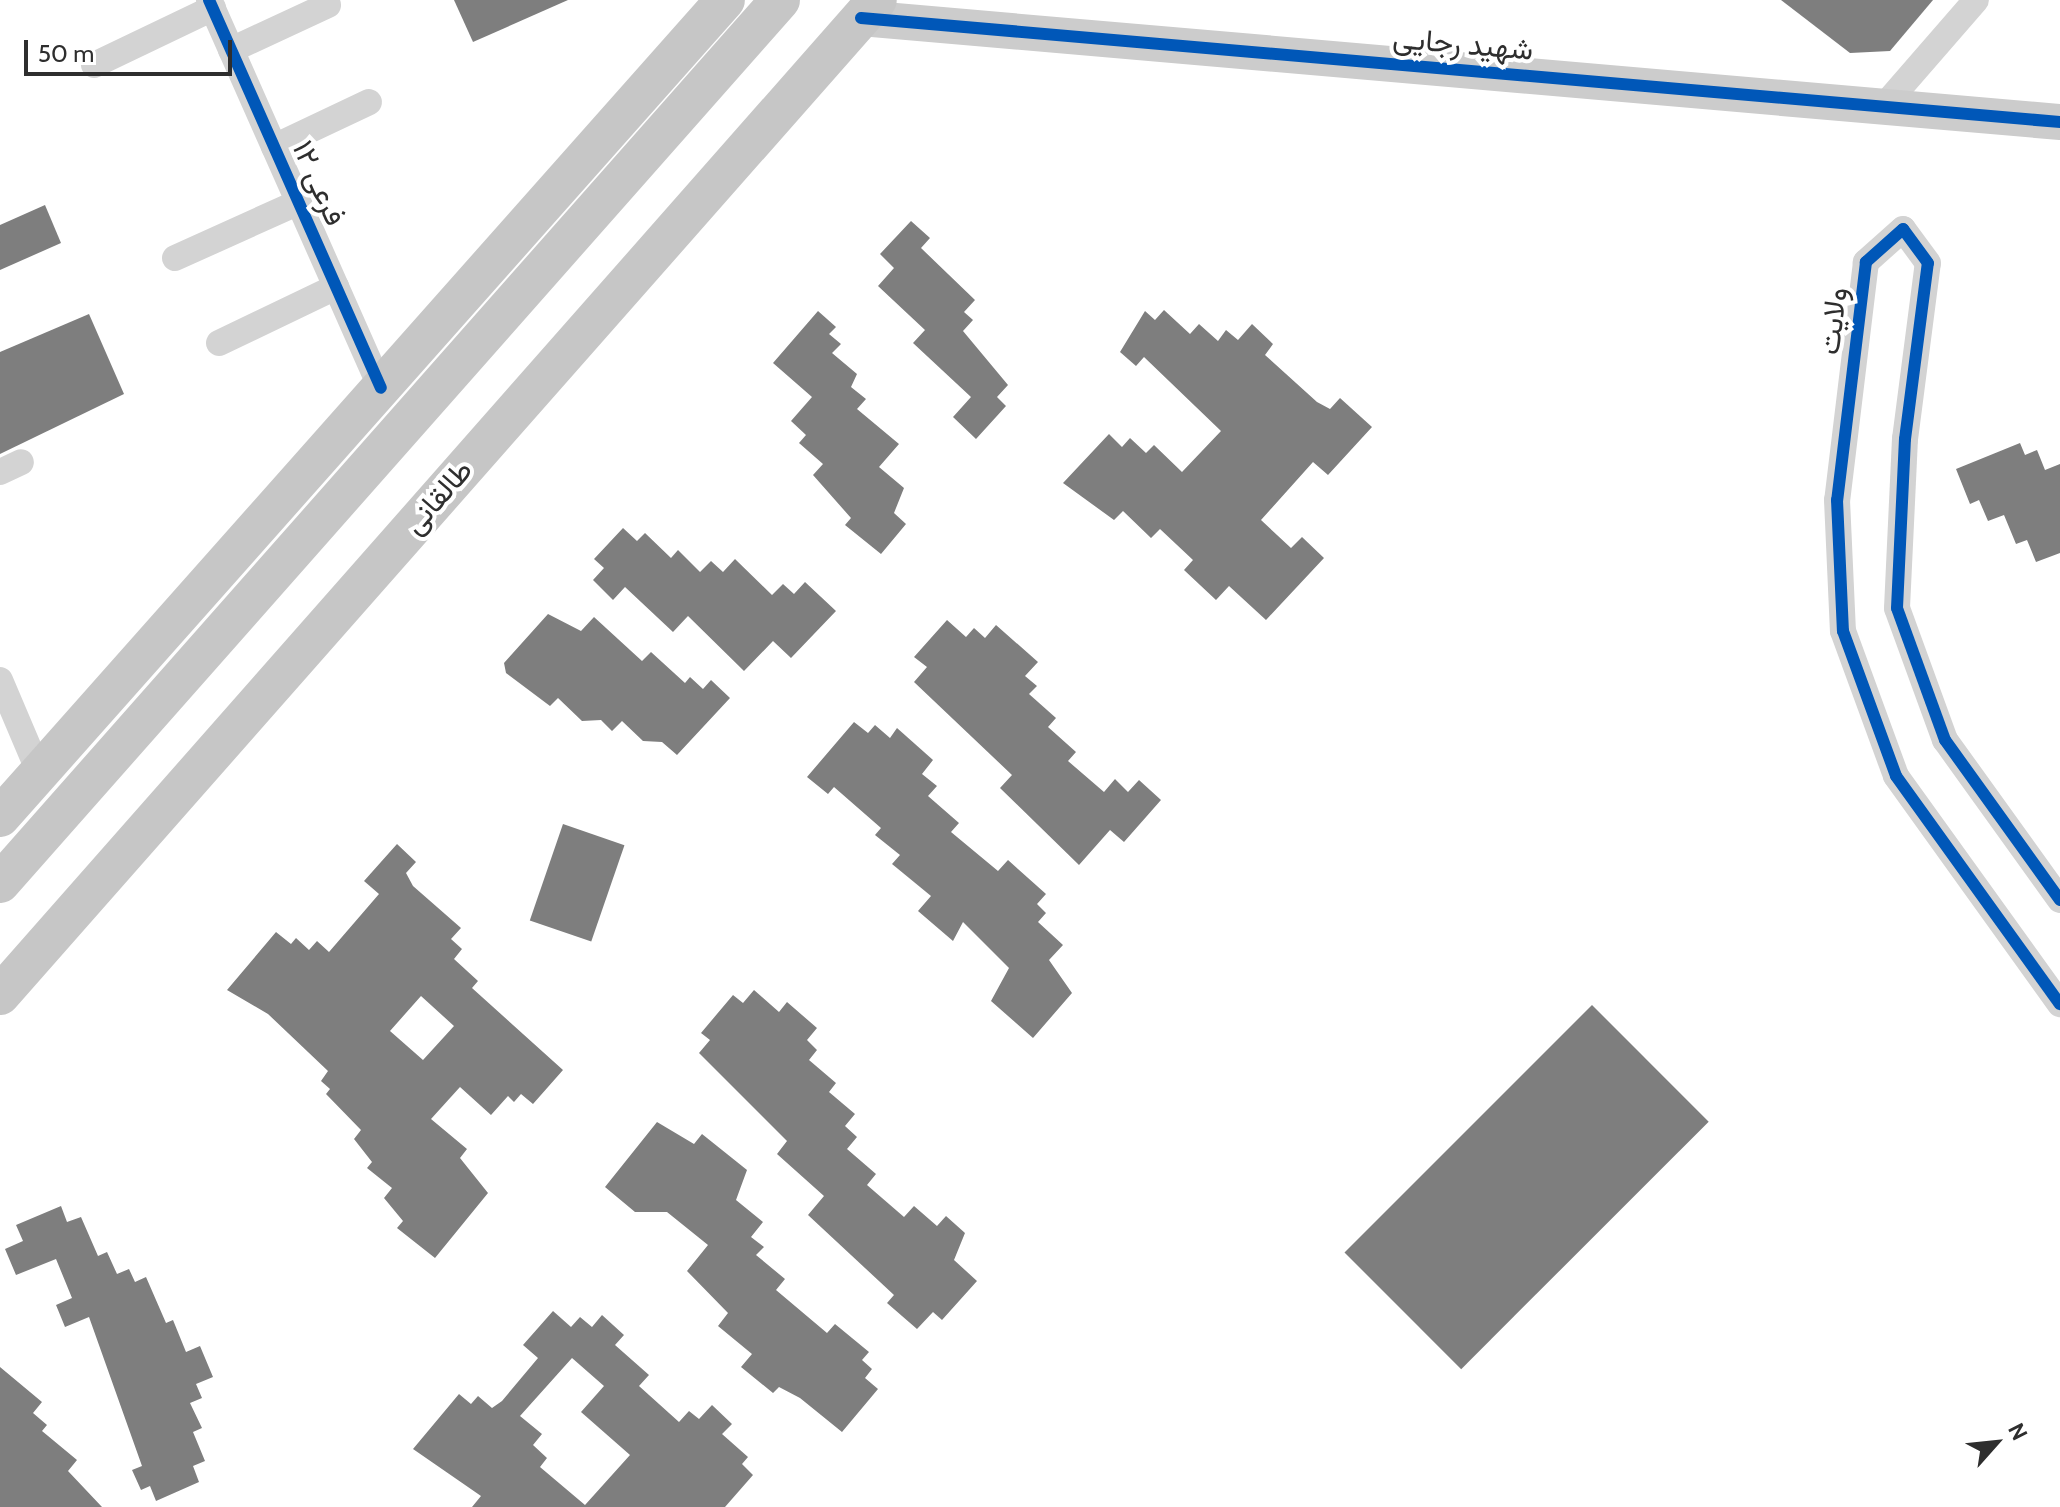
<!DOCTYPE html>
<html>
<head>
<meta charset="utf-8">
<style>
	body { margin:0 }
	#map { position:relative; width:2060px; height:1507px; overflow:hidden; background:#fff; font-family:Cabin,Vazirmatn,sans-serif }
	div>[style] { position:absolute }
	.building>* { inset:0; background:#7e7e7e; transform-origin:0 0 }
	.street>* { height:26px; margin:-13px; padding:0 13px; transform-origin:13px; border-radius:13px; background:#d3d3d3 }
	.secondary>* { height:36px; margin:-18px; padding:0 18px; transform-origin:18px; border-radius:18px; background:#ccc }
	.primary>* { height:40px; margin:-20px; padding:0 20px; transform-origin:20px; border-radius:20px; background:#c6c6c6 }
	.cycleway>* { height:12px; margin:-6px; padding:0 6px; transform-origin:6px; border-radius:6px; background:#0057b8 }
	span { translate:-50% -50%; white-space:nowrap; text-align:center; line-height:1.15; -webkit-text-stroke:8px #fff; paint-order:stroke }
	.street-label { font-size:30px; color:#2e2e2e }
	.north { position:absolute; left:1956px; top:1403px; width:80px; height:80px; -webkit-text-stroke:6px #fff; paint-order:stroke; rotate:63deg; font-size:22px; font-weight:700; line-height:32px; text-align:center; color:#2e2e2e }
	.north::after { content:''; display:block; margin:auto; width:28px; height:36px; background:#2e2e2e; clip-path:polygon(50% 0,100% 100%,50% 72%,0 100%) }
	.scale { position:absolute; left:24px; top:40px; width:208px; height:36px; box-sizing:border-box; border:4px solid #2e2e2e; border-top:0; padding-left:10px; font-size:24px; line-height:28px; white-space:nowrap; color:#2e2e2e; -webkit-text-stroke:6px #fff; paint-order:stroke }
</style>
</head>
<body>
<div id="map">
	<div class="building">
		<i style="clip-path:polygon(454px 0,568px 0,473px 42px)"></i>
		<i style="clip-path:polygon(1781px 0,1933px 0,1890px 51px,1850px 53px)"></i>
		<i style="clip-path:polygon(45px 205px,61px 243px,0 270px,0 225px)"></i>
		<i style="clip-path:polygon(911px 221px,930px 238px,921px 248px,975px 300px,964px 312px,973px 320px,963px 331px,1008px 385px,997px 397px,1006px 406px,976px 439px,953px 417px,971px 397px,913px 343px,925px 330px,878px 286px,894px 268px,880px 254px)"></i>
		<i style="clip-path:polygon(1164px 310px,1190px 334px,1199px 324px,1218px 341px,1226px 330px,1238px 340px,1252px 324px,1273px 344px,1265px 355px,1317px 402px,1330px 409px,1340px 398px,1372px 427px,1328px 475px,1313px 462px,1261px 520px,1291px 548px,1302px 537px,1324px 558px,1266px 620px,1229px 586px,1216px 600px,1184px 570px,1193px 560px,1160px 529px,1151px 538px,1123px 511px,1114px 520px,1063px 483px,1109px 434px,1122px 447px,1130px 438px,1146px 453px,1154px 445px,1182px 472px,1221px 431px,1144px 357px,1136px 366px,1120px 352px,1145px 311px,1155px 320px)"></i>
		<i style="clip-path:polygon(818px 311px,836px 327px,829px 334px,841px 344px,832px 353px,857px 374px,851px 387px,866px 399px,857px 409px,899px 444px,879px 467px,904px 488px,894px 513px,906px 524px,881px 554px,845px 525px,851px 518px,813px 475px,823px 464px,799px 443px,806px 435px,791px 421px,812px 397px,773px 363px)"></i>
		<i style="clip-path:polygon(89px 314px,124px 394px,0 454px,0 352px)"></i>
		<i style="clip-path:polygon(2020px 443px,2025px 455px,2037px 450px,2045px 470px,2060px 464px,2060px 553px,2036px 562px,2027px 540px,2016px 544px,2004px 515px,1988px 521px,1979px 500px,1970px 504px,1956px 469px)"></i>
		<i style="clip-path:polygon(623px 528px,637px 541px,645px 533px,671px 558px,678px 550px,700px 572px,711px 561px,723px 572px,735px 559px,772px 595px,783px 584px,794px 594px,805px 582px,836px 611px,791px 658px,773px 641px,744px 671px,688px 616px,673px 632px,625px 587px,613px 600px,593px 580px,604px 568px,594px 559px)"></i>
		<i style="clip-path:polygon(548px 614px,581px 631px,594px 617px,642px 661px,651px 652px,685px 683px,690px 677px,703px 689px,711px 680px,730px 698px,677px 755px,662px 742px,643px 741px,622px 721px,612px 731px,601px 720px,582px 721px,558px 698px,550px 706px,506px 673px,504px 663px)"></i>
		<i style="clip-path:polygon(947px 620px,966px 637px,974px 628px,985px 638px,996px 625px,1038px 662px,1025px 676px,1037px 686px,1029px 694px,1056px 718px,1048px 727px,1076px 752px,1068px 761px,1104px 792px,1115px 779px,1128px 792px,1139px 780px,1161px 800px,1124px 842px,1110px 830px,1079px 865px,1000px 788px,1012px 775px,914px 682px,927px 667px,914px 657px)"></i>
		<i style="clip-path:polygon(854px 722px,868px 733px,875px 725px,890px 738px,897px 728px,933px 760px,922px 774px,937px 786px,928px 796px,959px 823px,951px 832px,998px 871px,1008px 860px,1046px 894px,1037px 904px,1046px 913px,1038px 922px,1063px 945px,1049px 960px,1072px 993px,1033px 1038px,991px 1001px,1009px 968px,963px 922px,953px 941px,918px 911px,931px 896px,892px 864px,900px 855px,875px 835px,881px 828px,834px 787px,828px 794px,807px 777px)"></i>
		<i style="left:563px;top:824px;width:65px;height:102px;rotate:19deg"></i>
		<i style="clip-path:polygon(evenodd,397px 844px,416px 862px,406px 873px,413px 886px,461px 928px,451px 939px,462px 949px,454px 959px,478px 981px,472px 988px,563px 1070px,533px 1104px,521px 1094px,514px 1102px,508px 1096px,491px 1115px,460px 1087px,431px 1119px,467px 1149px,460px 1158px,488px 1193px,435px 1258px,397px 1228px,403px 1221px,384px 1198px,392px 1188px,367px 1168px,372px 1162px,354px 1139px,361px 1130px,326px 1094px,330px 1089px,321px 1081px,328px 1071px,268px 1014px,227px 990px,276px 932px,291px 944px,296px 938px,309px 950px,317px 941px,329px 952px,379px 894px,364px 881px,397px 844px,421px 996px,454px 1026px,423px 1060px,390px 1031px,421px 996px)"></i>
		<i style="clip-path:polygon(754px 990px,779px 1012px,787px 1002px,817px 1028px,807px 1040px,817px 1050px,809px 1060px,836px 1083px,829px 1092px,855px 1114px,845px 1126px,857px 1137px,847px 1149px,876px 1174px,867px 1185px,904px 1217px,914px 1206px,937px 1226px,946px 1216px,965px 1233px,954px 1260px,977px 1281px,942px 1320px,933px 1312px,917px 1329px,887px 1303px,894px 1295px,808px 1215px,824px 1196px,777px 1154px,787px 1141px,699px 1053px,710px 1040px,701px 1033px,733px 995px,743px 1003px)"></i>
		<i style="left:1592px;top:1005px;width:165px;height:350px;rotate:45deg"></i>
		<i style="clip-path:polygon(657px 1122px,694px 1144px,702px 1134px,747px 1170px,736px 1200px,763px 1222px,751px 1237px,764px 1247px,756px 1255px,785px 1279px,776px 1290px,827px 1333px,835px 1324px,869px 1352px,862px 1360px,872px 1369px,865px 1378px,878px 1389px,842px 1432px,800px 1398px,779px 1387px,773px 1393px,741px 1367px,752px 1354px,718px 1326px,728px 1313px,687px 1271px,708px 1245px,667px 1212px,635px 1212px,605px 1187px)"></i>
		<i style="clip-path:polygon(61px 1206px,67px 1222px,81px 1217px,98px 1256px,107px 1252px,117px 1274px,129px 1269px,135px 1282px,146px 1277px,166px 1323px,173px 1320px,186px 1352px,200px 1346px,213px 1377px,196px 1384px,202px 1398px,190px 1403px,202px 1428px,193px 1432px,205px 1461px,193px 1466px,199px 1482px,156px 1501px,150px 1486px,141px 1490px,132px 1470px,142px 1466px,89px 1317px,65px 1327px,56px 1305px,72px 1298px,56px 1259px,16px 1275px,5px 1249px,23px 1241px,16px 1225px)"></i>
		<i style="clip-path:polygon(evenodd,553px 1311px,571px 1327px,580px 1317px,592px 1327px,602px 1315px,624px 1335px,615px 1345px,649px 1375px,639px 1386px,679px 1422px,689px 1411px,699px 1419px,712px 1405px,732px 1424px,722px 1434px,748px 1457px,742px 1464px,753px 1475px,725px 1507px,472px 1507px,481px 1496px,413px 1449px,459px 1394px,471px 1404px,478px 1396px,492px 1408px,502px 1401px,538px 1358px,523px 1345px,553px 1311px,572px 1358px,604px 1386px,581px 1412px,630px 1455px,585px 1505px,540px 1467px,547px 1458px,533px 1445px,542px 1434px,520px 1416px,572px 1358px)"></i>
		<i style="clip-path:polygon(0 1367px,42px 1402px,33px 1413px,47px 1425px,42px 1431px,77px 1460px,68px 1471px,102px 1507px,0 1507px)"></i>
	</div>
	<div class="street">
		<i style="left:209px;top:0;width:424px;rotate:66.1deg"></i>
		<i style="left:231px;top:50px;width:107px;rotate:-24.9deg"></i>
		<i style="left:94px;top:65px;width:132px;rotate:-25.6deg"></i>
		<i style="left:1884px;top:106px;width:140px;rotate:-49deg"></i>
		<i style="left:274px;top:147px;width:105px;rotate:-25.3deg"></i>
		<i style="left:175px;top:258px;width:136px;rotate:-24.3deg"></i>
		<i style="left:219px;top:343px;width:130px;rotate:-25.6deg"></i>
		<i style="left:0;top:472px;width:23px;rotate:-25deg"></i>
		<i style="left:0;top:680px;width:100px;rotate:67deg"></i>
		<i style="left:2060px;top:900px;width:197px;rotate:-125.7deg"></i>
		<i style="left:1945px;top:740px;width:140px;rotate:-110deg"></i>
		<i style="left:1897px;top:608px;width:169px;rotate:-87.3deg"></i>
		<i style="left:1905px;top:439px;width:177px;rotate:-82.6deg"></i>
		<i style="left:1928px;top:263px;width:42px;rotate:-126.3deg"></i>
		<i style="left:1903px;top:229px;width:50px;rotate:138.3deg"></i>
		<i style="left:1866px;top:262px;width:240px;rotate:96.9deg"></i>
		<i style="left:1837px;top:500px;width:131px;rotate:87.4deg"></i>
		<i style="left:1843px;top:631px;width:154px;rotate:69.9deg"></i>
		<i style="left:1896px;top:776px;width:281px;rotate:54.3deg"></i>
	</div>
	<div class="secondary">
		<i style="left:861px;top:18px;width:1204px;rotate:4.96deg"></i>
	</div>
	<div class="primary">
		<i style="left:0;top:817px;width:1092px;rotate:-48.41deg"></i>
		<i style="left:0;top:883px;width:1178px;rotate:-48.54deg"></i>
		<i style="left:0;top:995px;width:1326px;rotate:-48.61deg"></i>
	</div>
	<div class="cycleway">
		<i style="left:209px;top:0;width:424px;rotate:66.1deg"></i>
		<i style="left:861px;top:18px;width:1204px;rotate:4.96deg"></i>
		<i style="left:2060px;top:900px;width:197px;rotate:-125.7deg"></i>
		<i style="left:1945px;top:740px;width:140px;rotate:-110deg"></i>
		<i style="left:1897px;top:608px;width:169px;rotate:-87.3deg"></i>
		<i style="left:1905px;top:439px;width:177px;rotate:-82.6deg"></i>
		<i style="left:1928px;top:263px;width:42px;rotate:-126.3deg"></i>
		<i style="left:1903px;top:229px;width:50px;rotate:138.3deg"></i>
		<i style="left:1866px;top:262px;width:240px;rotate:96.9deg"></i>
		<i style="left:1837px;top:500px;width:131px;rotate:87.4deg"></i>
		<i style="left:1843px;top:631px;width:154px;rotate:69.9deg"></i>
		<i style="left:1896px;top:776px;width:281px;rotate:54.3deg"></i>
	</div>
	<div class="street-label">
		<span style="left:1463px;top:44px;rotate:5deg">شهید رجایی</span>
		<span style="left:319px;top:183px;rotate:66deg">فرعی ۱۲</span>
		<span style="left:1833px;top:321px;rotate:-83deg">ولایت</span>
		<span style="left:438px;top:497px;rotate:-49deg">طالقانی</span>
	</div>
	<div class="north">N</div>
	<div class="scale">50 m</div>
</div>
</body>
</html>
